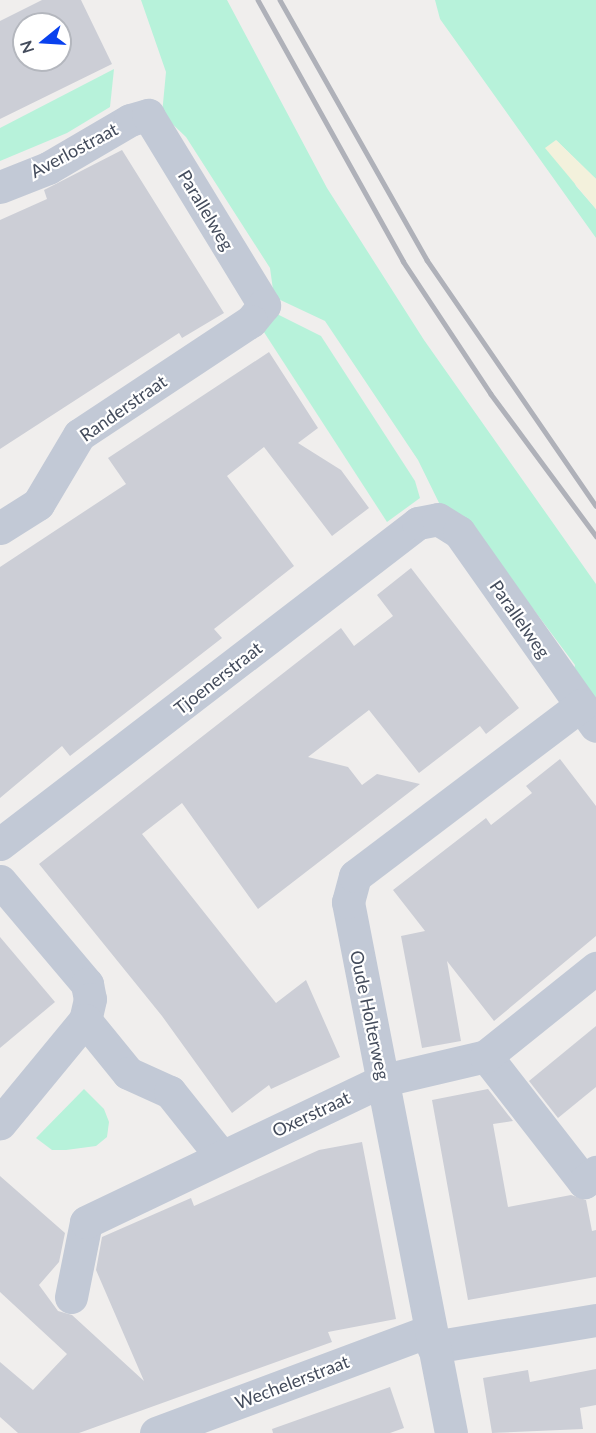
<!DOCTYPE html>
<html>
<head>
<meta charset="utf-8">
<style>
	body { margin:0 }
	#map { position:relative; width:596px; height:1433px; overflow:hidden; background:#f0eeed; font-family:Lato,sans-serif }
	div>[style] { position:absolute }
	.green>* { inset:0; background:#b7f2da }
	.sand>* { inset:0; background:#f3f1dc }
	.building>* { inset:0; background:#ccced6 }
	.minor>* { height:33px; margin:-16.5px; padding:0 16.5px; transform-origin:16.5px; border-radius:16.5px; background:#c2c9d6 }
	.rail>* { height:4.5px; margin:-2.25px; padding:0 2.25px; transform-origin:2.25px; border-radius:2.25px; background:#afb1b9 }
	span { translate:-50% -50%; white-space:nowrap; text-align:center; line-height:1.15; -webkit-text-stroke:4.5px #fff; paint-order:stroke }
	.street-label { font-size:18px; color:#444c5c }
	.north { position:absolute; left:12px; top:12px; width:60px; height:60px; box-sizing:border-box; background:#fff; border:2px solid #b4b7be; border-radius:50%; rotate:252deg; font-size:16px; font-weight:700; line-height:24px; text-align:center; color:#444c5c }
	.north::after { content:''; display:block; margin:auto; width:21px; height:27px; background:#0941ee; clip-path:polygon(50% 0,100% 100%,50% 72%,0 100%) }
</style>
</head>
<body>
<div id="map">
	<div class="green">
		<i style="clip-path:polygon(141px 0,227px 0,327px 188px,424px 340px,596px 584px,596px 718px,571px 681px,575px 665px,534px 610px,443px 511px,418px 460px,325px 321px,274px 297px,270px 268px,186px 137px,162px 114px,166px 72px)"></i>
		<i style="clip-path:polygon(435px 0,596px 0,596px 179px,556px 140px,576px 186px,596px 209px,596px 238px,440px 19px)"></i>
		<i style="clip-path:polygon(114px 69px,110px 107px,67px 133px,0 161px,0 128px)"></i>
		<i style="clip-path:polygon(277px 314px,321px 336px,415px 481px,420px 498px,387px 522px,260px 326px)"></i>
		<i style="clip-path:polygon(84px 1089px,104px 1109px,109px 1122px,107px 1137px,96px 1146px,66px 1150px,52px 1150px,36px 1138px)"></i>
	</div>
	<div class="sand">
		<i style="clip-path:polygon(556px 140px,596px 179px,596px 209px,545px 148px)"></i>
	</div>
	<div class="building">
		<i style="clip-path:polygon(evenodd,42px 0,81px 0,112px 64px,0 119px,0 21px,42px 0,24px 24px,60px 24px,60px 60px,24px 60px,24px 24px)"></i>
		<i style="clip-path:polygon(122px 150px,224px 313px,182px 338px,179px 333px,0 449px,0 220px,47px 199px,44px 190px)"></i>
		<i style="clip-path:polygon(269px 352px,318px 428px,298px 443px,341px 470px,369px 508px,332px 536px,264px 447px,227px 476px,294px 566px,214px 629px,222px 638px,70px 756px,62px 746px,0 798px,0 567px,126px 484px,108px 458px)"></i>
		<i style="clip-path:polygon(411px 568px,519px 708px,486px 734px,480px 726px,419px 773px,369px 710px,308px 757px,348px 767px,362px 785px,377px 774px,420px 784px,258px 909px,182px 803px,142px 834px,276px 1003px,306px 980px,340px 1057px,271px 1089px,269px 1085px,232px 1113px,162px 1016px,39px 864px,341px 628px,354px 646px,393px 616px,377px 595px)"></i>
		<i style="clip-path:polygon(560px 759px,596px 806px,596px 936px,494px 1021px,447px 961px,461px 1041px,422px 1048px,401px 936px,425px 931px,393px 890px,486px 818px,491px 825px,532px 793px,526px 786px)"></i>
		<i style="clip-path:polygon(0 937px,55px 1002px,0 1048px)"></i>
		<i style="clip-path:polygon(596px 1026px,596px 1087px,558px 1118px,529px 1081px)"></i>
		<i style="clip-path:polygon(488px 1089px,513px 1121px,493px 1124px,508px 1207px,571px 1195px,586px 1200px,592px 1231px,596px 1230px,596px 1277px,468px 1300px,432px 1100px)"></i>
		<i style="clip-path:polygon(362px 1142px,396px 1319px,328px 1332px,332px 1342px,79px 1433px,18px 1433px,0 1417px,0 1362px,33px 1390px,67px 1354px,0 1292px,0 1176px,65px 1233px,59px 1262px,39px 1285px,58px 1311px,72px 1315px,144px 1381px,96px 1270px,102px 1237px,191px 1198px,194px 1206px,319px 1150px)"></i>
		<i style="clip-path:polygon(596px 1369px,596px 1405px,580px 1408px,583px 1429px,492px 1433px,483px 1378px,528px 1370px,530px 1382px)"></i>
		<i style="clip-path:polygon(390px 1387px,404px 1428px,390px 1433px,273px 1433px,272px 1429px)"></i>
	</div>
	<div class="minor">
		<i style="left:0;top:187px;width:52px;rotate:-21.6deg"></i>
		<i style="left:48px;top:168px;width:95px;rotate:-30.3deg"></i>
		<i style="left:130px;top:120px;width:19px;rotate:-16deg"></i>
		<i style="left:148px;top:115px;width:223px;rotate:58.6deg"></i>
		<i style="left:264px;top:305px;width:21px;rotate:129deg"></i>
		<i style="left:251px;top:321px;width:206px;rotate:146.5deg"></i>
		<i style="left:79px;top:435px;width:80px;rotate:120.7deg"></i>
		<i style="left:38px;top:504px;width:45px;rotate:147.7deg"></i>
		<i style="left:0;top:844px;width:527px;rotate:-37.52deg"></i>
		<i style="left:418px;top:523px;width:20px;rotate:-11deg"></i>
		<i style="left:438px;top:519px;width:25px;rotate:32deg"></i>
		<i style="left:459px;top:532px;width:237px;rotate:54.8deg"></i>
		<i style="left:0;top:881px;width:135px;rotate:49.8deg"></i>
		<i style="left:87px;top:984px;width:15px;rotate:79deg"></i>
		<i style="left:90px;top:999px;width:22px;rotate:103deg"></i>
		<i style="left:85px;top:1020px;width:134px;rotate:129.5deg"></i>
		<i style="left:85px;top:1020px;width:68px;rotate:50.9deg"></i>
		<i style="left:128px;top:1073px;width:46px;rotate:24.3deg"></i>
		<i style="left:170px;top:1092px;width:82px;rotate:51.4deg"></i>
		<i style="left:486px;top:1056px;width:160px;rotate:52.1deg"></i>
		<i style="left:584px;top:1182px;width:16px;rotate:-40deg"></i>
		<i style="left:71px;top:1297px;width:76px;rotate:-78.7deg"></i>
		<i style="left:86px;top:1222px;width:330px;rotate:-25.5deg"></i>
		<i style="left:384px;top:1080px;width:105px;rotate:-13.2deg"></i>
		<i style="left:486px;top:1056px;width:141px;rotate:-38.7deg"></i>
		<i style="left:433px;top:1347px;width:165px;rotate:-9.4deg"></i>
		<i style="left:156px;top:1433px;width:291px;rotate:-20.5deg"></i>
		<i style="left:451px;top:1433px;width:541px;rotate:-100.98deg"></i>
		<i style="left:348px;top:902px;width:27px;rotate:-75deg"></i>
		<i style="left:355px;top:876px;width:283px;rotate:-37.1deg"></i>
	</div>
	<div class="rail">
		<i style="left:258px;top:0;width:299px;rotate:60.9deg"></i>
		<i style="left:403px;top:261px;width:159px;rotate:56.5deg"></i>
		<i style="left:491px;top:394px;width:177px;rotate:53.5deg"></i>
		<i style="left:280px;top:0;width:299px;rotate:60.5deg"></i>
		<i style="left:427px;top:260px;width:298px;rotate:55.5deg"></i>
	</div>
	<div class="street-label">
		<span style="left:74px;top:150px;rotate:-28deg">Averlostraat</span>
		<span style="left:206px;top:210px;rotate:59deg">Parallelweg</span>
		<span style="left:123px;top:408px;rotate:-35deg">Randerstraat</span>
		<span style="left:520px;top:619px;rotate:55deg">Parallelweg</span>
		<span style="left:218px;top:678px;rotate:-38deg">Tjoenerstraat</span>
		<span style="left:370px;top:1015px;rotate:78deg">Oude Holterweg</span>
		<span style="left:311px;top:1114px;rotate:-25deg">Oxerstraat</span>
		<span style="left:292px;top:1382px;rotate:-21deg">Wechelerstraat</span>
	</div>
	<div class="north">N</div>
</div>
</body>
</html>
